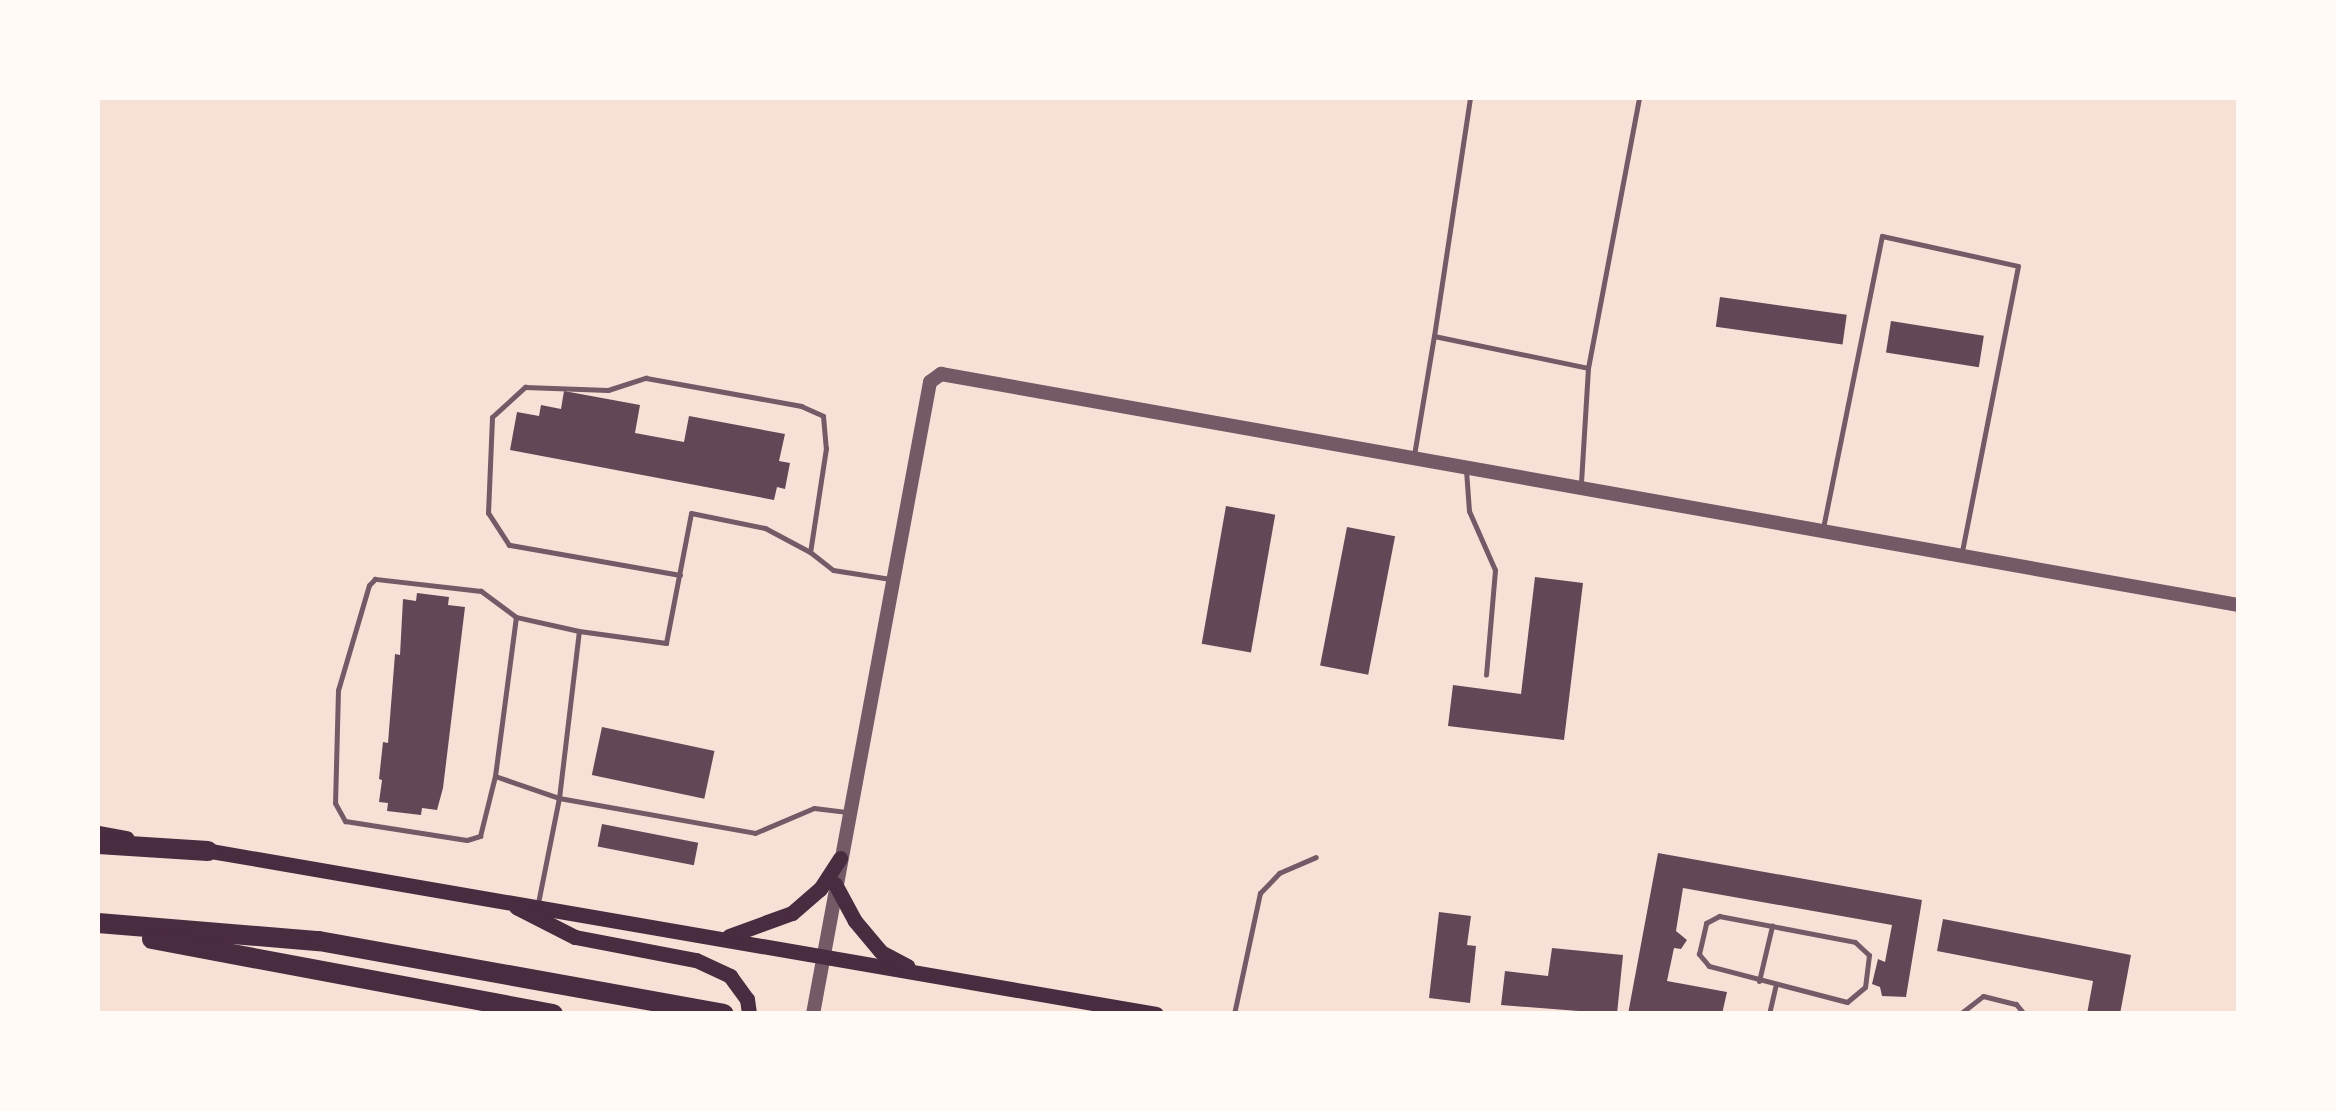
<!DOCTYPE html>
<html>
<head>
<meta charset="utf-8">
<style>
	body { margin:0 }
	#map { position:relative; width:2336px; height:1111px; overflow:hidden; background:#f7e1d7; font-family:Lato,sans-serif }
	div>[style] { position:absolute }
	.building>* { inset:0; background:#644757; transform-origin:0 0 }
	.service>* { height:5px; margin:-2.5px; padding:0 2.5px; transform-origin:2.5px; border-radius:2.5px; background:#755966 }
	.tertiary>* { height:14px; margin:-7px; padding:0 7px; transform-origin:7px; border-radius:7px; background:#755966 }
	.secondary>* { height:15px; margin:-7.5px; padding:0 7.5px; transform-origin:7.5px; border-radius:7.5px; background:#4a2c40 }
	.motorway>* { height:20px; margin:-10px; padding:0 10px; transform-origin:10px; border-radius:10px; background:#4a2c40 }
	span { translate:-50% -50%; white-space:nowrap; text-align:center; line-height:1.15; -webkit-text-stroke:9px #fffaf5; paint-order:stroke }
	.frame { position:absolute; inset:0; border:100px solid #fffaf5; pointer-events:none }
</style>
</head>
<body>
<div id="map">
	<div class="building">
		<i style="left:1720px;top:297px;width:128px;height:30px;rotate:8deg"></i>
		<i style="left:1891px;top:321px;width:94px;height:32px;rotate:9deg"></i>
		<i style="clip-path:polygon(564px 391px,640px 405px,635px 433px,684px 442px,689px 416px,785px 434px,779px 461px,790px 463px,785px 489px,777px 487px,774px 500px,510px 450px,517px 412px,539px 416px,541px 405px,561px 409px)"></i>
		<i style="left:1226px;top:506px;width:50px;height:140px;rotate:10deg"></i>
		<i style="left:1347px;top:527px;width:49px;height:141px;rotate:11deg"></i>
		<i style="clip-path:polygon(1535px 577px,1583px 583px,1564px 740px,1448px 726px,1453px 685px,1521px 694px)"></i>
		<i style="clip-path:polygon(417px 593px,449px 597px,448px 605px,465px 607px,443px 788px,437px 810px,422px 808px,421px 815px,387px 811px,388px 803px,379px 802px,382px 780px,379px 779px,383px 742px,388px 743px,395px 654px,400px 655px,403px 599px,416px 601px)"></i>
		<i style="left:602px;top:727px;width:115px;height:49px;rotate:12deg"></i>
		<i style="left:602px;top:824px;width:98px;height:23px;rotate:11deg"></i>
		<i style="clip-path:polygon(1658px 853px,1922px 900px,1906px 997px,1882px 996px,1880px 987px,1872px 984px,1878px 959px,1885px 962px,1892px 925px,1683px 888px,1676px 931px,1687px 940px,1681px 949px,1674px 948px,1667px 981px,1727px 992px,1722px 1014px,1628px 1014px)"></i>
		<i style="clip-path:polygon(1439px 912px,1471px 916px,1467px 945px,1476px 946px,1470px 1003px,1429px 998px)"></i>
		<i style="clip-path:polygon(1943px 919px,2131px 955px,2120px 1014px,2087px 1014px,2093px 981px,1937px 951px)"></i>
		<i style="clip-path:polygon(1552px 948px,1623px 955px,1617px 1014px,1501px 1005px,1505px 971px,1548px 976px)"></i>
	</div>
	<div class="service">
		<i style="left:1434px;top:336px;width:241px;rotate:-81.4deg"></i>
		<i style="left:1588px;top:368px;width:275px;rotate:-79.3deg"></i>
		<i style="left:1414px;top:455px;width:121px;rotate:-80.5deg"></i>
		<i style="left:1434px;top:336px;width:157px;rotate:11.7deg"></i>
		<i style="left:1588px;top:368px;width:115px;rotate:93.5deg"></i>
		<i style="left:1466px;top:470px;width:41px;rotate:85.8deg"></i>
		<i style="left:1469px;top:511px;width:64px;rotate:66.2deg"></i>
		<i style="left:1495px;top:570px;width:105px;rotate:94.9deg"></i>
		<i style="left:1823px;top:528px;width:298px;rotate:-78.6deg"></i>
		<i style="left:1882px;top:236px;width:139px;rotate:12.4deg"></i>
		<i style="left:2018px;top:266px;width:291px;rotate:101.1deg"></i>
		<i style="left:680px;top:575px;width:174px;rotate:-170deg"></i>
		<i style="left:509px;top:545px;width:38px;rotate:-123deg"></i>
		<i style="left:488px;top:513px;width:96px;rotate:-87.6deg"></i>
		<i style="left:492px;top:417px;width:45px;rotate:-42.3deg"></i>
		<i style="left:525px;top:387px;width:83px;rotate:2.1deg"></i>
		<i style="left:608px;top:390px;width:40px;rotate:-18deg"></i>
		<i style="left:646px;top:378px;width:158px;rotate:10.2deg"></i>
		<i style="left:801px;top:406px;width:24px;rotate:24deg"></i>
		<i style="left:823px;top:416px;width:32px;rotate:85deg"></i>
		<i style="left:826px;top:448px;width:105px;rotate:98.7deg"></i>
		<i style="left:810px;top:552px;width:29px;rotate:38deg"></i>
		<i style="left:833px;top:570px;width:58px;rotate:9deg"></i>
		<i style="left:579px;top:631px;width:65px;rotate:-167.5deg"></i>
		<i style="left:516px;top:617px;width:44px;rotate:-143.4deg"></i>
		<i style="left:481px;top:591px;width:107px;rotate:-173.5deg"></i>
		<i style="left:375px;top:579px;width:8px;rotate:135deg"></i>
		<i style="left:369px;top:585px;width:109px;rotate:106.4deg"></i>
		<i style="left:338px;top:690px;width:113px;rotate:91.5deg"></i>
		<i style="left:335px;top:803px;width:21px;rotate:61deg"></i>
		<i style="left:345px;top:821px;width:123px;rotate:8.9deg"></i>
		<i style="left:467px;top:840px;width:14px;rotate:-17deg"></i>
		<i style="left:480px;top:836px;width:62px;rotate:-76deg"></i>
		<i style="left:495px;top:776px;width:68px;rotate:19deg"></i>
		<i style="left:559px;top:798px;width:199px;rotate:10.1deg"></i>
		<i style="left:755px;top:833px;width:64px;rotate:-23deg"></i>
		<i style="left:814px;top:808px;width:34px;rotate:7deg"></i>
		<i style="left:495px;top:776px;width:160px;rotate:-82.5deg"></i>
		<i style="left:538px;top:903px;width:107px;rotate:-78.7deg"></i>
		<i style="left:559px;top:798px;width:168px;rotate:-83.2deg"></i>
		<i style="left:579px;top:631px;width:88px;rotate:7.9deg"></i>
		<i style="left:666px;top:643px;width:132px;rotate:-79.1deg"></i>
		<i style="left:691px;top:513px;width:76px;rotate:11.5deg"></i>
		<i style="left:765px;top:528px;width:51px;rotate:28.1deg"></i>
		<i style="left:1719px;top:916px;width:138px;rotate:10.8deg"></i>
		<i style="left:1855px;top:942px;width:19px;rotate:43deg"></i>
		<i style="left:1869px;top:955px;width:32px;rotate:97deg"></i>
		<i style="left:1865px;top:987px;width:23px;rotate:140deg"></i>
		<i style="left:1847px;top:1002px;width:143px;rotate:-165.4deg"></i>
		<i style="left:1709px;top:966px;width:16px;rotate:-130deg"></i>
		<i style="left:1699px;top:954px;width:32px;rotate:-77deg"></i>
		<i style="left:1706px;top:923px;width:15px;rotate:-28deg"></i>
		<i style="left:1759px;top:981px;width:57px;rotate:-76.7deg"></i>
		<i style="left:1234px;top:1014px;width:124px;rotate:-77.9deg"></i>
		<i style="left:1260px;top:893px;width:28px;rotate:-46deg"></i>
		<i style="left:1279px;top:873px;width:40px;rotate:-23.4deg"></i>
		<i style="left:1769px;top:1014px;width:28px;rotate:-77deg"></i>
		<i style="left:1960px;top:1014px;width:29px;rotate:-38deg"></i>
		<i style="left:1983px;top:996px;width:34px;rotate:14deg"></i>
		<i style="left:2016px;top:1004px;width:13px;rotate:51deg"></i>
	</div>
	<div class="tertiary">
		<i style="left:813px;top:1014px;width:643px;rotate:-79.51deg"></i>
		<i style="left:930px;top:382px;width:14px;rotate:-36deg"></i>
		<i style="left:941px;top:374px;width:1317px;rotate:10.1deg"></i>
	</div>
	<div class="secondary">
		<i style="left:98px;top:833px;width:29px;rotate:10deg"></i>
		<i style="left:199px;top:849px;width:971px;rotate:9.78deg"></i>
		<i style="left:835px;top:884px;width:42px;rotate:61.6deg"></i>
		<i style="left:855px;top:921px;width:40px;rotate:50deg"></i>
		<i style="left:881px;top:952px;width:30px;rotate:28deg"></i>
		<i style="left:516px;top:907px;width:66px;rotate:27deg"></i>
		<i style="left:575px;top:937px;width:123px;rotate:10.8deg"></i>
		<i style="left:696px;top:960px;width:38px;rotate:25deg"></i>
		<i style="left:730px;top:976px;width:29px;rotate:54deg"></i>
		<i style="left:747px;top:999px;width:15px;rotate:82deg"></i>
		<i style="left:729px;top:936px;width:67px;rotate:-20.1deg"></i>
		<i style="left:792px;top:913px;width:37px;rotate:-41deg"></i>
		<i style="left:820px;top:889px;width:37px;rotate:-57deg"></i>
	</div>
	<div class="motorway">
		<i style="left:98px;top:844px;width:110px;rotate:3.6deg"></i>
		<i style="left:98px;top:923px;width:222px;rotate:4.7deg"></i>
		<i style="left:319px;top:941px;width:411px;rotate:10.2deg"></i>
		<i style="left:152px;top:939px;width:408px;rotate:10.6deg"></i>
	</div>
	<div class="frame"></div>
</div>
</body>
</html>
